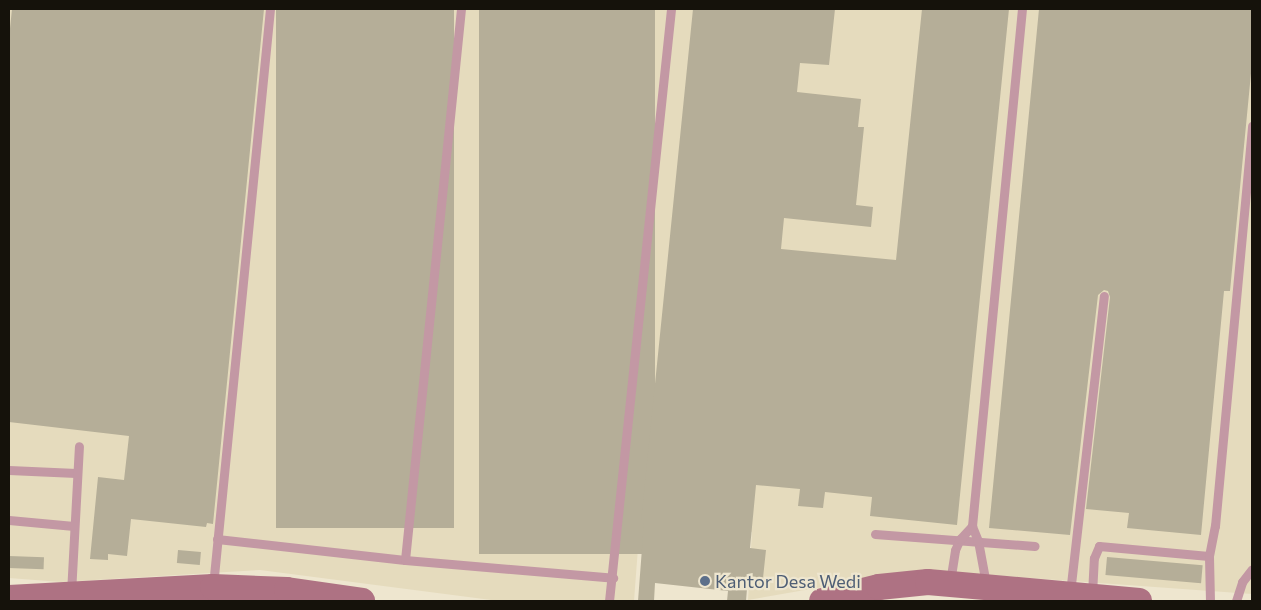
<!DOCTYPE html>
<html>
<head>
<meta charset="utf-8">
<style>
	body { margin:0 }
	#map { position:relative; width:1261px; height:610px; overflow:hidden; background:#eee6cf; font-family:Commissioner,sans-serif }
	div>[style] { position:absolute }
	.built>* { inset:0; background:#e5dbbd }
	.building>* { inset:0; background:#b5ae98; transform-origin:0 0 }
	.lane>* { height:9px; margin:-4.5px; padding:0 4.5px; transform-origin:4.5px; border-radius:4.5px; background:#c398a4 }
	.secondary>* { height:26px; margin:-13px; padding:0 13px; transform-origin:13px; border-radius:13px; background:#ae7283 }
	.dots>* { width:14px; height:14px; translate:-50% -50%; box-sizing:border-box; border:2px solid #eee6cf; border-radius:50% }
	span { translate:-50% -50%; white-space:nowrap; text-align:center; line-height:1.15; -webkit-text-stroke:4.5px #eee6cf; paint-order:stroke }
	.service-label { font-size:18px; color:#4e5e75 }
	.left { translate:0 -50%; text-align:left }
	.frame { position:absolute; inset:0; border:10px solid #15120b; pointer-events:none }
</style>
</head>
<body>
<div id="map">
	<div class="built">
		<i style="clip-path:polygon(9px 9px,1252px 9px,1252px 594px,920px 570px,748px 600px,752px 532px,640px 521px,634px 601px,499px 601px,260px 570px,61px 582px,9px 578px)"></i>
	</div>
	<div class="building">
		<i style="clip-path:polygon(12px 9px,264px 9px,213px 524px,207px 523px,206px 527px,131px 519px,127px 556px,108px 554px,108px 560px,90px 559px,98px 477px,124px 480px,129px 436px,9px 422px,9px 38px)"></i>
		<i style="left:276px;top:9px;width:178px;height:519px"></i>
		<i style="left:479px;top:9px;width:176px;height:545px"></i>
		<i style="clip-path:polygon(693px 9px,835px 9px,829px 65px,800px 63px,797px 92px,861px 99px,858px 127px,864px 127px,856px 205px,873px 207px,871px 227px,784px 218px,781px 249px,896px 260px,922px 9px,1009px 9px,957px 525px,870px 516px,872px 497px,825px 492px,823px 508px,798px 506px,800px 489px,756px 485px,750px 548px,766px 550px,763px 578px,748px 576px,746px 601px,727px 601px,728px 591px,655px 583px,654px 601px,638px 601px,644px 522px,641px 522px)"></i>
		<i style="clip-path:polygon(1039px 9px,1252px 9px,1252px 63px,1230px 291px,1224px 291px,1201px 535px,1127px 528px,1129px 513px,1086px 509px,1110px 297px,1108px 291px,1104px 290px,1098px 295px,1070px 535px,989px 528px)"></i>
		<i style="left:178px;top:550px;width:23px;height:13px;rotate:5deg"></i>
		<i style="left:9px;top:556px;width:35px;height:12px;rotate:2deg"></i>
		<i style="left:1107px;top:557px;width:96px;height:18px;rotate:5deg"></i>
	</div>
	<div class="lane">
		<i style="left:9px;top:470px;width:67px;rotate:2.6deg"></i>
		<i style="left:9px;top:520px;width:65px;rotate:5.3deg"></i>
		<i style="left:875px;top:534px;width:160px;rotate:4.3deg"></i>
		<i style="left:217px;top:539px;width:189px;rotate:6.4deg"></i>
		<i style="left:405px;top:560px;width:209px;rotate:4.9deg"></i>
		<i style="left:405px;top:560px;width:554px;rotate:-84.2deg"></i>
		<i style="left:950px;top:582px;width:32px;rotate:-81deg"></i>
		<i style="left:955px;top:550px;width:12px;rotate:-66deg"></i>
		<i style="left:960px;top:539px;width:18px;rotate:-47deg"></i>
		<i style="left:986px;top:584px;width:44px;rotate:-100.5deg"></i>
		<i style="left:978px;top:541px;width:16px;rotate:-112deg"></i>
		<i style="left:972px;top:526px;width:519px;rotate:-84.48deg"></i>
		<i style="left:213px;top:586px;width:580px;rotate:-84.36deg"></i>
		<i style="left:71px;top:593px;width:147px;rotate:-86.9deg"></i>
		<i style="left:1070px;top:593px;width:299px;rotate:-83.5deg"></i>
		<i style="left:1092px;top:594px;width:36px;rotate:-87deg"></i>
		<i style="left:1094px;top:558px;width:13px;rotate:-67deg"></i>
		<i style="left:1099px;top:546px;width:110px;rotate:5.2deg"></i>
		<i style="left:609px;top:601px;width:595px;rotate:-84.02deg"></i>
		<i style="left:1210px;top:601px;width:45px;rotate:-91.3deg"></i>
		<i style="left:1209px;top:556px;width:31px;rotate:-79deg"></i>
		<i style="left:1215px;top:526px;width:402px;rotate:-84.7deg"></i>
		<i style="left:1236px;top:601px;width:20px;rotate:-72deg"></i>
		<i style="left:1242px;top:582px;width:16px;rotate:-52deg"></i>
	</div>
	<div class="secondary">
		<i style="left:9px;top:598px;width:204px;rotate:-3.1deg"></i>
		<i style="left:213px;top:587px;width:74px;rotate:2.3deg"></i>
		<i style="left:287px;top:590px;width:76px;rotate:8.3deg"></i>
		<i style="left:822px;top:601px;width:59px;rotate:-13.8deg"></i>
		<i style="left:879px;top:587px;width:49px;rotate:-5.8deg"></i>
		<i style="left:928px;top:582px;width:212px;rotate:5.1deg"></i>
	</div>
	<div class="dots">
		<i style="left:705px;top:581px;background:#5c6f8a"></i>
	</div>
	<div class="service-label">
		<span class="left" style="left:715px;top:581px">Kantor Desa Wedi</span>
	</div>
	<div class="frame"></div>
</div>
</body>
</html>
